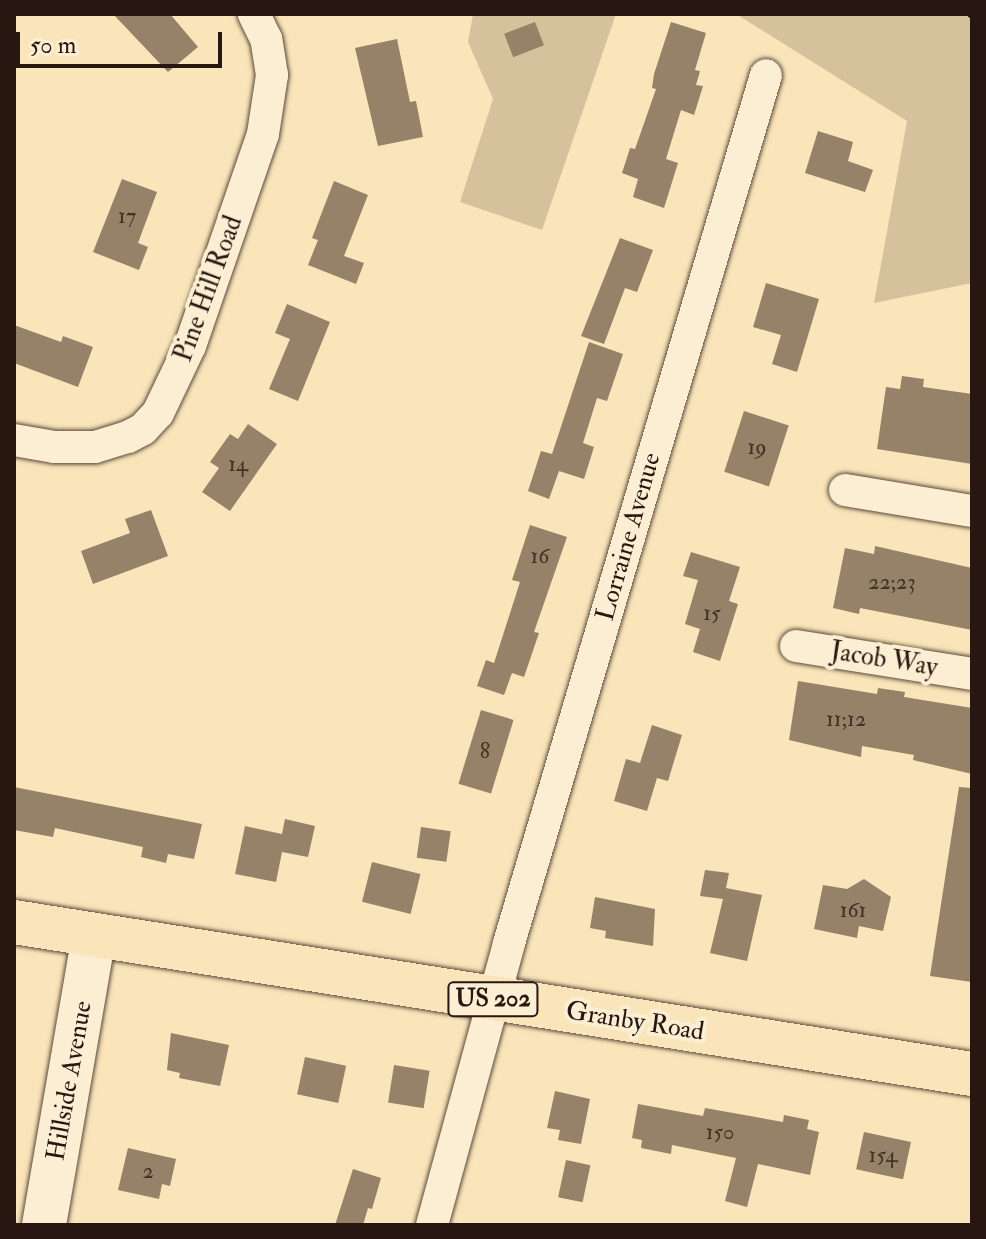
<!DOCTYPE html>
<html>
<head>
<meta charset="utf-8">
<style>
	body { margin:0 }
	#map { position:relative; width:986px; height:1239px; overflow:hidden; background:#f9e5b9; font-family:"IM FELL Double Pica",serif }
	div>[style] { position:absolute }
	.green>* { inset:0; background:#d5c29c }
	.building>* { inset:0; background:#958268; transform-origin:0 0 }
	.path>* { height:5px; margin-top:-2.5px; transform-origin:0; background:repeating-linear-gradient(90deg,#281711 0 6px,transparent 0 10px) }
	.roads { filter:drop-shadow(0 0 2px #5c4a3b) drop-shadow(0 0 2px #5c4a3b) }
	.street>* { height:32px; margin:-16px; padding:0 16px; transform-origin:16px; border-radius:16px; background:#fbeed2 }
	.secondary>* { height:44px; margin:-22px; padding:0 22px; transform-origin:22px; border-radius:22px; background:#fbeed2 }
	.primary>* { height:44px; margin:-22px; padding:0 22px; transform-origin:22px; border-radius:22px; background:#f9e5b9 }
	span { translate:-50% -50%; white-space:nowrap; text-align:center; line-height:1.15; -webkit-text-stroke:8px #fbeed2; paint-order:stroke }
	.number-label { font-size:22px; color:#433227 }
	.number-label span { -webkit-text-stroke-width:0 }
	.shield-label span { padding:2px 6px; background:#fbeed2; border:2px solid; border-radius:6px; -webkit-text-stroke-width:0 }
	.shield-label { font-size:24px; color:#281711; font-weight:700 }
	.street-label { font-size:26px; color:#281711 }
	.frame { position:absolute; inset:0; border:16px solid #281711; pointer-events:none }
	.scale { position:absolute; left:16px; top:32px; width:206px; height:36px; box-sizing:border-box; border:4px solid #281711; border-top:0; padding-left:10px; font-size:24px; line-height:28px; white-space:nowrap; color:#281711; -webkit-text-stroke:6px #fbeed2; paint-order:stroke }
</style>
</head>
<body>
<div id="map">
	<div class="green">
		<i style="clip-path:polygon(473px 14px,616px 14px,542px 230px,460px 202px,493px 99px,468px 42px)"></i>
		<i style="clip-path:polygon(736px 14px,972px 14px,972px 283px,874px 303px,907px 121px)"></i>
	</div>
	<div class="building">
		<i style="clip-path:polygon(113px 14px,170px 14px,198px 47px,168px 72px)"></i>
		<i style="left:535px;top:22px;width:25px;height:33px;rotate:69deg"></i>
		<i style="clip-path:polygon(671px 22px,706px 33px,695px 70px,700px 71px,696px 85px,703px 86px,694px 115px,681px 110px,666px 159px,678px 163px,664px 208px,633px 197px,638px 179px,622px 173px,630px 148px,635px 149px,656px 89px,652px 88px,654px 74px)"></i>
		<i style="clip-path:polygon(397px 39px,410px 102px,416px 101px,423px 137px,378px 146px,355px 48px)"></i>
		<i style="clip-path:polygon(818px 131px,853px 142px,848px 161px,873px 170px,865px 192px,805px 173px)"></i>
		<i style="clip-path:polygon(122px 179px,157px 192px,138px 243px,148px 247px,139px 270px,93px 252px)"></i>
		<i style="clip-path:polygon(334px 181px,368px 195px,344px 256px,364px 263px,356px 284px,308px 265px,318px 240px,312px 238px)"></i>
		<i style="clip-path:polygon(620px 238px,653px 250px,637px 292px,625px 288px,604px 344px,581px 336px)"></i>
		<i style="clip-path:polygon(766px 283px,819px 299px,797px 372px,772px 364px,781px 335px,753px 327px)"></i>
		<i style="clip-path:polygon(287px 304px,330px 322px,298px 401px,269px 389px,290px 339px,275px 333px)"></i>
		<i style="clip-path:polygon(14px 325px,61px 342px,63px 336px,93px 347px,78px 387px,14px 363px)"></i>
		<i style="clip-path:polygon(589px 342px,623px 354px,607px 401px,597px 398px,583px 443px,594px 447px,584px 479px,559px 471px,549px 499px,528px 491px,541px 451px,552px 454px)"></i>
		<i style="clip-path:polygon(902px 376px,924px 379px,923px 387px,972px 394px,972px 464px,877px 449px,886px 387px,900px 389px)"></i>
		<i style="left:744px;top:411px;width:47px;height:64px;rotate:18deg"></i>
		<i style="clip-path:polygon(248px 424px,277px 444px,230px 511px,202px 492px,219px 468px,210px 462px,230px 434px,238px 439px)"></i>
		<i style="clip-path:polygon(151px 510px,168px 556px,93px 584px,81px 551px,130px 533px,125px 519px)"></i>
		<i style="clip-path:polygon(530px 525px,567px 537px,534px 632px,539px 633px,524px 677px,512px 673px,504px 695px,477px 686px,486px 660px,494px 663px,520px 582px,512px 580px)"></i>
		<i style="clip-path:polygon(875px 546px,972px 568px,972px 630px,860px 608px,859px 614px,833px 608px,845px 548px,874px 554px)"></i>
		<i style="clip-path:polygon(691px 552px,740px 567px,729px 601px,738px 604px,720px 661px,693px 652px,700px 629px,685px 624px,698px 580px,683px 576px)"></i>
		<i style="clip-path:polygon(798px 681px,877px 694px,878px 688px,905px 692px,904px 697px,972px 708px,972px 774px,913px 760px,914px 755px,862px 746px,861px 757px,789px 740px)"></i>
		<i style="left:481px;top:710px;width:34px;height:77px;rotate:17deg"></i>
		<i style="clip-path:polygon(652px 725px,682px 735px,668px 781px,657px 778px,647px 811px,614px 801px,626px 759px,640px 763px)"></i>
		<i style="clip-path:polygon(14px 787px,202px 824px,194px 859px,168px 854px,166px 863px,141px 857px,143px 847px,55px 828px,53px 837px,14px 830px)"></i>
		<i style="clip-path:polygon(959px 787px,972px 788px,972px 982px,930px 976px)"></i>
		<i style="clip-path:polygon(285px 819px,315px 826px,308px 857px,282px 852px,276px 882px,235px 874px,245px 826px,282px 834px)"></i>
		<i style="left:421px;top:827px;width:30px;height:31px;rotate:8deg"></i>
		<i style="left:372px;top:862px;width:50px;height:41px;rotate:14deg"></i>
		<i style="clip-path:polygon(705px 870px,729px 873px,726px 888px,762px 895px,747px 961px,710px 953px,723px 899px,700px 896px)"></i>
		<i style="clip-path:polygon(864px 879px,891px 897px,883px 931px,859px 926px,857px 938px,814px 929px,823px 885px,847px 889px)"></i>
		<i style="clip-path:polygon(595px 897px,655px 909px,653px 946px,605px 938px,606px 931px,590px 928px)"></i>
		<i style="clip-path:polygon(171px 1033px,229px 1045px,220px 1086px,179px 1078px,180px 1073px,167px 1070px)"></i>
		<i style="left:305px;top:1057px;width:42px;height:38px;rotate:12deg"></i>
		<i style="left:394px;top:1065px;width:36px;height:38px;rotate:9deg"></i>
		<i style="clip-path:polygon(555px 1091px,590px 1099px,581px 1144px,558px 1140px,560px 1130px,547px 1128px)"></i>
		<i style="clip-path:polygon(638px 1104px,703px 1116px,705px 1108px,783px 1122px,784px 1115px,809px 1120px,807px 1129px,819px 1132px,810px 1175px,758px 1164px,747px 1207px,725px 1201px,736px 1158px,672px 1145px,671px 1154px,641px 1148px,642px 1140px,632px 1138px)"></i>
		<i style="left:864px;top:1132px;width:48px;height:38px;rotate:12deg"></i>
		<i style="clip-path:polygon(128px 1148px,176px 1159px,170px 1186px,162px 1184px,159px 1199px,118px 1190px)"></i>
		<i style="left:566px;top:1160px;width:25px;height:38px;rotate:12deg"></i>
		<i style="clip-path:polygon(353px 1169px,381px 1178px,372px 1209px,368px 1208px,363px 1225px,335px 1225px)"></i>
	</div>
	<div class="path">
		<i style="left:969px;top:14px;width:4px;rotate:34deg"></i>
	</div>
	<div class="roads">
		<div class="street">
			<i style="left:14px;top:440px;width:41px;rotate:9.9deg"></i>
			<i style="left:54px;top:447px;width:41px"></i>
			<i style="left:95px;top:447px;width:34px;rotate:-17deg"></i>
			<i style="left:128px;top:437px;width:17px;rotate:-28deg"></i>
			<i style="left:143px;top:429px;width:22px;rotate:-47deg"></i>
			<i style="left:158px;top:413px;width:74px;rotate:-64.5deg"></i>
			<i style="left:190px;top:346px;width:224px;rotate:-71deg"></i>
			<i style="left:263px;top:134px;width:60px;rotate:-81.3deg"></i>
			<i style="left:272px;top:75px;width:36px;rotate:-99deg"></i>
			<i style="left:266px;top:39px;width:28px;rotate:-116deg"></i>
			<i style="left:845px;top:490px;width:129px;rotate:9.4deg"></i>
			<i style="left:796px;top:646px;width:178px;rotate:9deg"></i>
			<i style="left:432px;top:1225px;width:292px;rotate:-74.7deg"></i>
			<i style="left:509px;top:943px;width:905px;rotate:-73.51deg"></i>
		</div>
		<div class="secondary">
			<i style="left:44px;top:1225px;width:292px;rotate:-80.2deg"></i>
		</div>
		<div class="primary">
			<i style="left:14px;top:922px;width:970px;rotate:9.02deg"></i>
		</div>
	</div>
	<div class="number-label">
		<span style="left:127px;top:217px">17</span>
		<span style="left:757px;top:448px">19</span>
		<span style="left:238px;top:465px">14</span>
		<span style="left:540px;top:557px">16</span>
		<span style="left:892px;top:583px">22;23</span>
		<span style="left:712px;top:614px">15</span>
		<span style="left:846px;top:720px">11;12</span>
		<span style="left:485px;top:752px">8</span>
		<span style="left:853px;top:911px">161</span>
		<span style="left:720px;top:1133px">150</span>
		<span style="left:883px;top:1156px">154</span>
		<span style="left:148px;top:1172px">2</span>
	</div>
	<div class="shield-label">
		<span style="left:493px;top:999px">US 202</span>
	</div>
	<div class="street-label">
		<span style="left:209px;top:289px;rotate:-70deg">Pine Hill Road</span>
		<span style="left:629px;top:537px;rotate:-74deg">Lorraine Avenue</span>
		<span style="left:884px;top:660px;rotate:9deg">Jacob Way</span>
		<span style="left:635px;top:1022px;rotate:9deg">Granby Road</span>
		<span style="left:70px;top:1081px;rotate:-80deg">Hillside Avenue</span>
	</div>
	<div class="frame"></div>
	<div class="scale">50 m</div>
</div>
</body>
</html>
